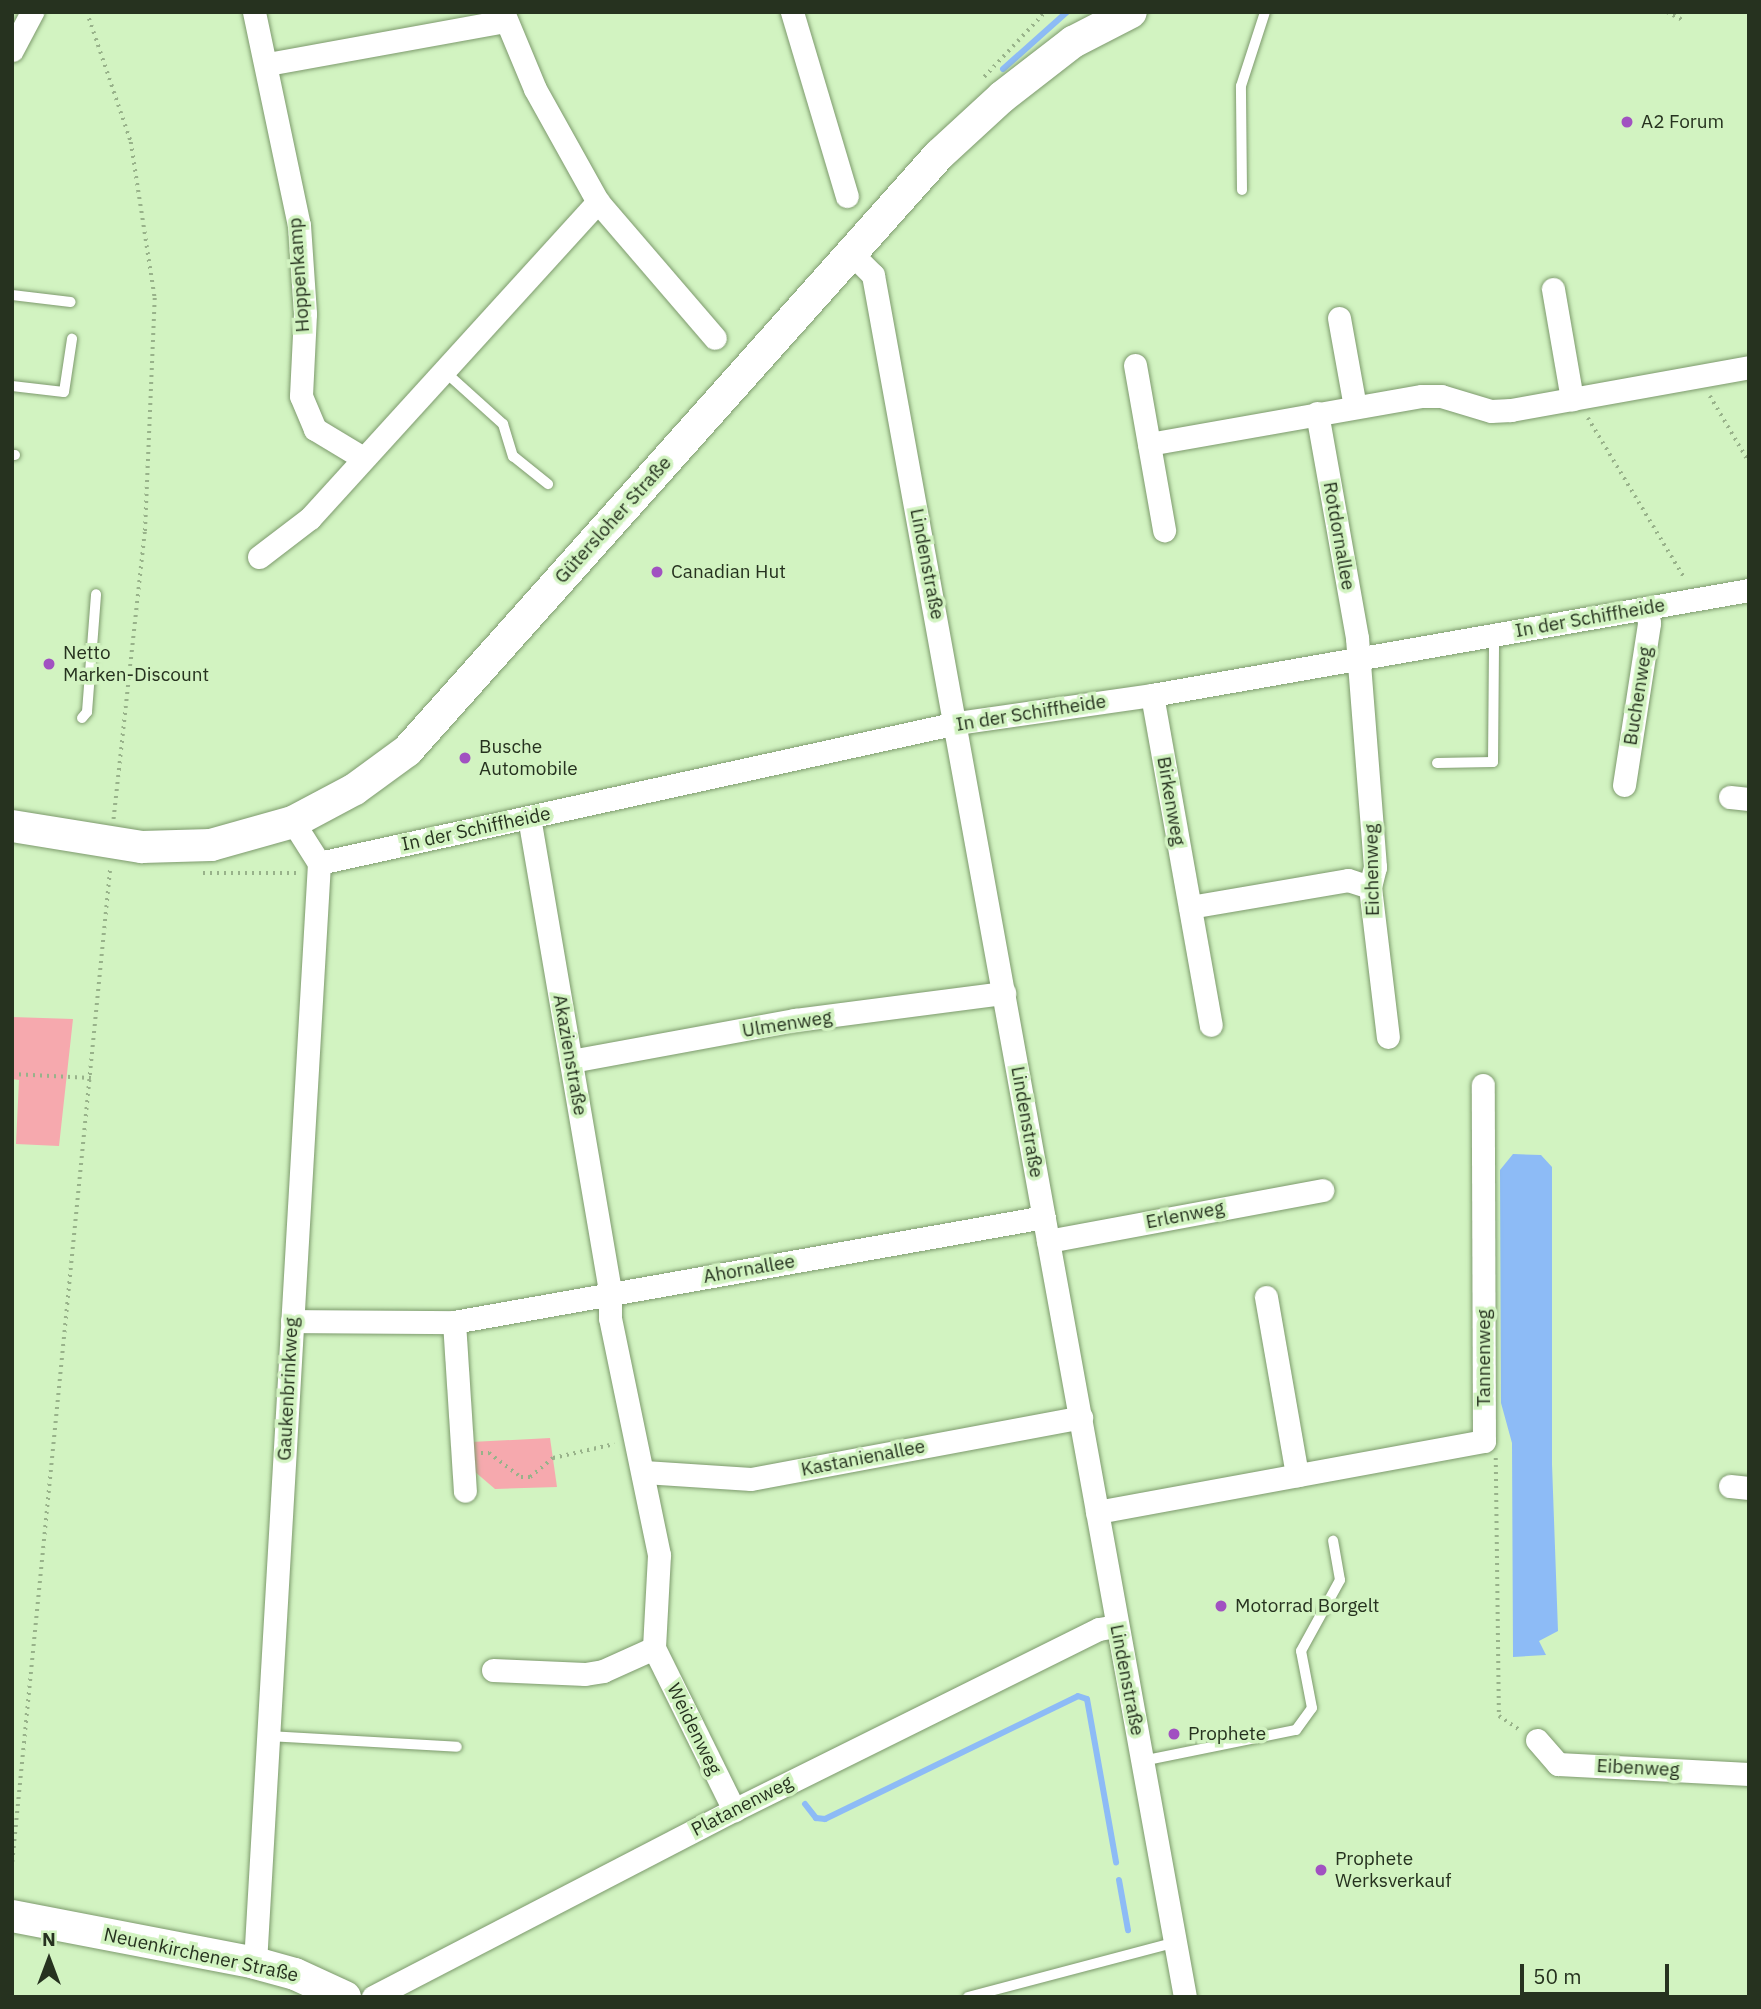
<!DOCTYPE html>
<html>
<head>
<meta charset="utf-8">
<style>
	body { margin:0 }
	#map { position:relative; width:1761px; height:2009px; overflow:hidden; background:#d2f3c1; font-family:"IBM Plex Sans",sans-serif }
	div>[style] { position:absolute }
	.green>* { inset:0; background:#f6a9ae }
	.water>* { inset:0; background:#8dbbf6 }
	.stream>* { height:6px; margin:-3px; padding:0 3px; transform-origin:3px; border-radius:3px; background:#8dbbf6 }
	.path>* { height:3.5px; margin-top:-1.75px; transform-origin:0; background:repeating-linear-gradient(90deg,#98b28a 0 2px,transparent 0 7px) }
	.roads { filter:drop-shadow(0 0 2px #7d9a6d) drop-shadow(0 0 2px #7d9a6d) }
	.service>* { height:10px; margin:-5px; padding:0 5px; transform-origin:5px; border-radius:5px; background:#fff }
	.minor>* { height:23px; margin:-11.5px; padding:0 11.5px; transform-origin:11.5px; border-radius:11.5px; background:#fff }
	.secondary>* { height:32px; margin:-16px; padding:0 16px; transform-origin:16px; border-radius:16px; background:#fff }
	.dots>* { width:19px; height:19px; translate:-50% -50%; box-sizing:border-box; border:4px solid #d2f3c1; border-radius:50% }
	span { translate:-50% -50%; white-space:nowrap; text-align:center; line-height:1.15; -webkit-text-stroke:7px #d2f3c1; paint-order:stroke }
	.poi-label { font-size:19px; color:#26321f }
	.left { translate:0 -50%; text-align:left }
	.street-label { font-size:19px; color:#26321f }
	.frame { position:absolute; inset:0; border:14px solid #26321f; pointer-events:none }
	.north { position:absolute; left:14px; top:1925px; width:70px; height:70px; -webkit-text-stroke:5px #d2f3c1; paint-order:stroke; rotate:0deg; font-size:19px; font-weight:700; line-height:28px; text-align:center; color:#26321f }
	.north::after { content:''; display:block; margin:auto; width:24px; height:32px; background:#26321f; clip-path:polygon(50% 0,100% 100%,50% 72%,0 100%) }
	.scale { position:absolute; left:1520px; top:1964px; width:149px; height:32px; box-sizing:border-box; border:4px solid #26321f; border-top:0; padding-left:9px; font-size:21px; line-height:24px; white-space:nowrap; color:#26321f; -webkit-text-stroke:5px #d2f3c1; paint-order:stroke }
</style>
</head>
<body>
<div id="map">
	<div class="green">
		<i style="clip-path:polygon(12px 1017px,73px 1019px,59px 1146px,16px 1144px,19px 1080px,12px 1079px)"></i>
		<i style="clip-path:polygon(550px 1438px,557px 1487px,495px 1489px,474px 1471px,471px 1442px)"></i>
	</div>
	<div class="water">
		<i style="clip-path:polygon(1513px 1154px,1541px 1155px,1552px 1167px,1552px 1464px,1558px 1631px,1539px 1641px,1546px 1655px,1513px 1657px,1512px 1443px,1501px 1403px,1500px 1170px)"></i>
	</div>
	<div class="stream">
		<i style="left:1003px;top:69px;width:86px;rotate:-41.7deg"></i>
		<i style="left:805px;top:1804px;width:18px;rotate:52deg"></i>
		<i style="left:816px;top:1818px;width:9px;rotate:6deg"></i>
		<i style="left:825px;top:1819px;width:281px;rotate:-25.9deg"></i>
		<i style="left:1078px;top:1696px;width:9px;rotate:18deg"></i>
		<i style="left:1087px;top:1699px;width:166px;rotate:79.9deg"></i>
		<i style="left:1119px;top:1880px;width:51px;rotate:79.8deg"></i>
	</div>
	<div class="path">
		<i style="left:87px;top:12px;width:137px;rotate:71.3deg"></i>
		<i style="left:131px;top:142px;width:158px;rotate:81.3deg"></i>
		<i style="left:155px;top:298px;width:234px;rotate:92.4deg"></i>
		<i style="left:145px;top:532px;width:289px;rotate:96.2deg"></i>
		<i style="left:1667px;top:12px;width:18px;rotate:27deg"></i>
		<i style="left:984px;top:77px;width:89px;rotate:-46.8deg"></i>
		<i style="left:1710px;top:396px;width:77px;rotate:59.4deg"></i>
		<i style="left:1588px;top:418px;width:188px;rotate:58.9deg"></i>
		<i style="left:203px;top:873px;width:93px"></i>
		<i style="left:12px;top:1074px;width:79px;rotate:2.9deg"></i>
		<i style="left:481px;top:1453px;width:8px"></i>
		<i style="left:489px;top:1453px;width:40px;rotate:37deg"></i>
		<i style="left:521px;top:1477px;width:9px"></i>
		<i style="left:530px;top:1477px;width:30px;rotate:-40deg"></i>
		<i style="left:553px;top:1458px;width:63px;rotate:-12.9deg"></i>
		<i style="left:1496px;top:1458px;width:258px;rotate:89.3deg"></i>
		<i style="left:1499px;top:1716px;width:25px;rotate:34deg"></i>
		<i style="left:12px;top:1862px;width:999px;rotate:-84.37deg"></i>
	</div>
	<div class="roads">
		<div class="service">
			<i style="left:1242px;top:190px;width:104px;rotate:-90.6deg"></i>
			<i style="left:1241px;top:86px;width:78px;rotate:-72deg"></i>
			<i style="left:12px;top:295px;width:59px;rotate:6.8deg"></i>
			<i style="left:443px;top:370px;width:81px;rotate:42deg"></i>
			<i style="left:503px;top:424px;width:34px;rotate:73deg"></i>
			<i style="left:513px;top:456px;width:45px;rotate:38.7deg"></i>
			<i style="left:12px;top:386px;width:52px;rotate:6.6deg"></i>
			<i style="left:64px;top:392px;width:54px;rotate:-81.4deg"></i>
			<i style="left:12px;top:455px;width:3px"></i>
			<i style="left:82px;top:718px;width:8px;rotate:-50deg"></i>
			<i style="left:87px;top:712px;width:118px;rotate:-85.6deg"></i>
			<i style="left:1437px;top:763px;width:56px;rotate:-1deg"></i>
			<i style="left:1493px;top:762px;width:127px;rotate:-89.5deg"></i>
			<i style="left:269px;top:1736px;width:188px;rotate:3.3deg"></i>
			<i style="left:1142px;top:1761px;width:157px;rotate:-11.4deg"></i>
			<i style="left:1296px;top:1730px;width:27px;rotate:-54deg"></i>
			<i style="left:1312px;top:1708px;width:58px;rotate:-100.9deg"></i>
			<i style="left:1301px;top:1651px;width:81px;rotate:-61.2deg"></i>
			<i style="left:1340px;top:1580px;width:40px;rotate:-100deg"></i>
			<i style="left:968px;top:1997px;width:215px;rotate:-14.8deg"></i>
		</div>
		<div class="minor">
			<i style="left:254px;top:12px;width:218px;rotate:78.1deg"></i>
			<i style="left:299px;top:225px;width:89px;rotate:86.1deg"></i>
			<i style="left:305px;top:314px;width:82px;rotate:92.8deg"></i>
			<i style="left:301px;top:396px;width:36px;rotate:67deg"></i>
			<i style="left:315px;top:429px;width:56px;rotate:31.1deg"></i>
			<i style="left:503px;top:12px;width:83px;rotate:67.4deg"></i>
			<i style="left:535px;top:89px;width:129px;rotate:60.9deg"></i>
			<i style="left:598px;top:202px;width:179px;rotate:49.3deg"></i>
			<i style="left:792px;top:12px;width:192px;rotate:73.4deg"></i>
			<i style="left:12px;top:50px;width:43px;rotate:-62.2deg"></i>
			<i style="left:268px;top:64px;width:241px;rotate:-10.3deg"></i>
			<i style="left:853px;top:255px;width:28px;rotate:45deg"></i>
			<i style="left:873px;top:275px;width:1750px;rotate:79.73deg"></i>
			<i style="left:1553px;top:289px;width:112px;rotate:80.2deg"></i>
			<i style="left:1339px;top:318px;width:90px;rotate:79.8deg"></i>
			<i style="left:1135px;top:365px;width:168px;rotate:80deg"></i>
			<i style="left:1317px;top:413px;width:229px;rotate:79.9deg"></i>
			<i style="left:1357px;top:638px;width:230px;rotate:85.5deg"></i>
			<i style="left:1375px;top:867px;width:21px;rotate:104deg"></i>
			<i style="left:1370px;top:887px;width:151px;rotate:83.2deg"></i>
			<i style="left:1149px;top:444px;width:277px;rotate:-10deg"></i>
			<i style="left:1422px;top:396px;width:19px"></i>
			<i style="left:1441px;top:396px;width:52px;rotate:16.7deg"></i>
			<i style="left:1491px;top:411px;width:20px;rotate:-3deg"></i>
			<i style="left:1511px;top:410px;width:242px;rotate:-10.2deg"></i>
			<i style="left:259px;top:557px;width:64px;rotate:-37.4deg"></i>
			<i style="left:310px;top:518px;width:428px;rotate:-47.7deg"></i>
			<i style="left:1152px;top:695px;width:335px;rotate:79.9deg"></i>
			<i style="left:1624px;top:785px;width:164px;rotate:-81.2deg"></i>
			<i style="left:1649px;top:623px;width:15px;rotate:-98deg"></i>
			<i style="left:1730px;top:797px;width:19px;rotate:6deg"></i>
			<i style="left:529px;top:817px;width:483px;rotate:80.3deg"></i>
			<i style="left:610px;top:1293px;width:25px;rotate:90deg"></i>
			<i style="left:610px;top:1318px;width:242px;rotate:78.3deg"></i>
			<i style="left:659px;top:1555px;width:93px;rotate:93.1deg"></i>
			<i style="left:654px;top:1648px;width:181px;rotate:63.7deg"></i>
			<i style="left:319px;top:863px;width:653px;rotate:-12.38deg"></i>
			<i style="left:957px;top:723px;width:197px;rotate:-8.2deg"></i>
			<i style="left:1152px;top:695px;width:606px;rotate:-9.98deg"></i>
			<i style="left:1190px;top:907px;width:160px;rotate:-9.7deg"></i>
			<i style="left:1348px;top:880px;width:23px;rotate:18deg"></i>
			<i style="left:571px;top:1061px;width:228px;rotate:-10.4deg"></i>
			<i style="left:795px;top:1020px;width:211px;rotate:-7.4deg"></i>
			<i style="left:1048px;top:1241px;width:279px;rotate:-10.5deg"></i>
			<i style="left:1266px;top:1297px;width:181px;rotate:80.1deg"></i>
			<i style="left:292px;top:1321px;width:162px;rotate:0.4deg"></i>
			<i style="left:454px;top:1322px;width:599px;rotate:-10.09deg"></i>
			<i style="left:454px;top:1322px;width:169px;rotate:86.3deg"></i>
			<i style="left:644px;top:1472px;width:107px;rotate:3.7deg"></i>
			<i style="left:751px;top:1479px;width:336px;rotate:-10.6deg"></i>
			<i style="left:1730px;top:1486px;width:19px;rotate:6deg"></i>
			<i style="left:1097px;top:1512px;width:393px;rotate:-10.4deg"></i>
			<i style="left:1484px;top:1441px;width:356px;rotate:-90.2deg"></i>
			<i style="left:493px;top:1670px;width:92px;rotate:2.5deg"></i>
			<i style="left:585px;top:1674px;width:18px;rotate:-9deg"></i>
			<i style="left:603px;top:1671px;width:56px;rotate:-24.3deg"></i>
			<i style="left:1537px;top:1740px;width:32px;rotate:49deg"></i>
			<i style="left:1558px;top:1764px;width:191px;rotate:3deg"></i>
			<i style="left:255px;top:1963px;width:1102px;rotate:-86.67deg"></i>
			<i style="left:319px;top:863px;width:49px;rotate:-122.4deg"></i>
			<i style="left:373px;top:1997px;width:407px;rotate:-27.4deg"></i>
			<i style="left:734px;top:1810px;width:407px;rotate:-26.4deg"></i>
			<i style="left:1099px;top:1629px;width:17px;rotate:-10deg"></i>
		</div>
		<div class="secondary">
			<i style="left:12px;top:826px;width:132px;rotate:9.2deg"></i>
			<i style="left:142px;top:847px;width:69px;rotate:-1.7deg"></i>
			<i style="left:211px;top:845px;width:85px;rotate:-15.7deg"></i>
			<i style="left:293px;top:822px;width:70px;rotate:-28deg"></i>
			<i style="left:355px;top:789px;width:64px;rotate:-36.2deg"></i>
			<i style="left:407px;top:751px;width:799px;rotate:-48.25deg"></i>
			<i style="left:939px;top:155px;width:86px;rotate:-42.6deg"></i>
			<i style="left:1002px;top:97px;width:90px;rotate:-37.8deg"></i>
			<i style="left:1073px;top:42px;width:65px;rotate:-27.3deg"></i>
			<i style="left:12px;top:1916px;width:248px;rotate:10.9deg"></i>
			<i style="left:255px;top:1963px;width:41px;rotate:15.4deg"></i>
			<i style="left:295px;top:1974px;width:55px;rotate:24.7deg"></i>
		</div>
	</div>
	<div class="dots">
		<i style="left:1627px;top:122px;background:#a151c1"></i>
		<i style="left:657px;top:572px;background:#a151c1"></i>
		<i style="left:49px;top:664px;background:#a151c1"></i>
		<i style="left:465px;top:758px;background:#a151c1"></i>
		<i style="left:1221px;top:1606px;background:#a151c1"></i>
		<i style="left:1174px;top:1734px;background:#a151c1"></i>
		<i style="left:1321px;top:1870px;background:#a151c1"></i>
	</div>
	<div class="poi-label">
		<span class="left" style="left:1641px;top:122px">A2 Forum</span>
		<span class="left" style="left:671px;top:572px">Canadian Hut</span>
		<span class="left" style="left:63px;top:664px">Netto<br>Marken-Discount</span>
		<span class="left" style="left:479px;top:758px">Busche<br>Automobile</span>
		<span class="left" style="left:1235px;top:1606px">Motorrad Borgelt</span>
		<span class="left" style="left:1188px;top:1734px">Prophete</span>
		<span class="left" style="left:1335px;top:1870px">Prophete<br>Werksverkauf</span>
	</div>
	<div class="street-label">
		<span style="left:299px;top:275px;rotate:-94deg">Hoppenkamp</span>
		<span style="left:613px;top:520px;rotate:-48deg">Gütersloher Straße</span>
		<span style="left:1339px;top:536px;rotate:80deg">Rotdornallee</span>
		<span style="left:927px;top:564px;rotate:79deg">Lindenstraße</span>
		<span style="left:1590px;top:618px;rotate:-10deg">In der Schiffheide</span>
		<span style="left:1638px;top:696px;rotate:-81deg">Buchenweg</span>
		<span style="left:1031px;top:713px;rotate:-9deg">In der Schiffheide</span>
		<span style="left:1171px;top:801px;rotate:80deg">Birkenweg</span>
		<span style="left:476px;top:829px;rotate:-12deg">In der Schiffheide</span>
		<span style="left:1372px;top:870px;rotate:-91deg">Eichenweg</span>
		<span style="left:787px;top:1024px;rotate:-9deg">Ulmenweg</span>
		<span style="left:570px;top:1055px;rotate:80deg">Akazienstraße</span>
		<span style="left:1027px;top:1122px;rotate:80deg">Lindenstraße</span>
		<span style="left:1185px;top:1215px;rotate:-11deg">Erlenweg</span>
		<span style="left:749px;top:1269px;rotate:-10deg">Ahornallee</span>
		<span style="left:1484px;top:1358px;rotate:-90deg">Tannenweg</span>
		<span style="left:288px;top:1389px;rotate:-87deg">Gaukenbrinkweg</span>
		<span style="left:863px;top:1458px;rotate:-11deg">Kastanienallee</span>
		<span style="left:1127px;top:1680px;rotate:79deg">Lindenstraße</span>
		<span style="left:694px;top:1729px;rotate:64deg">Weidenweg</span>
		<span style="left:1638px;top:1768px;rotate:3deg">Eibenweg</span>
		<span style="left:742px;top:1806px;rotate:-27deg">Platanenweg</span>
		<span style="left:201px;top:1955px;rotate:12deg">Neuenkirchener Straße</span>
	</div>
	<div class="frame"></div>
	<div class="north">N</div>
	<div class="scale">50 m</div>
</div>
</body>
</html>
